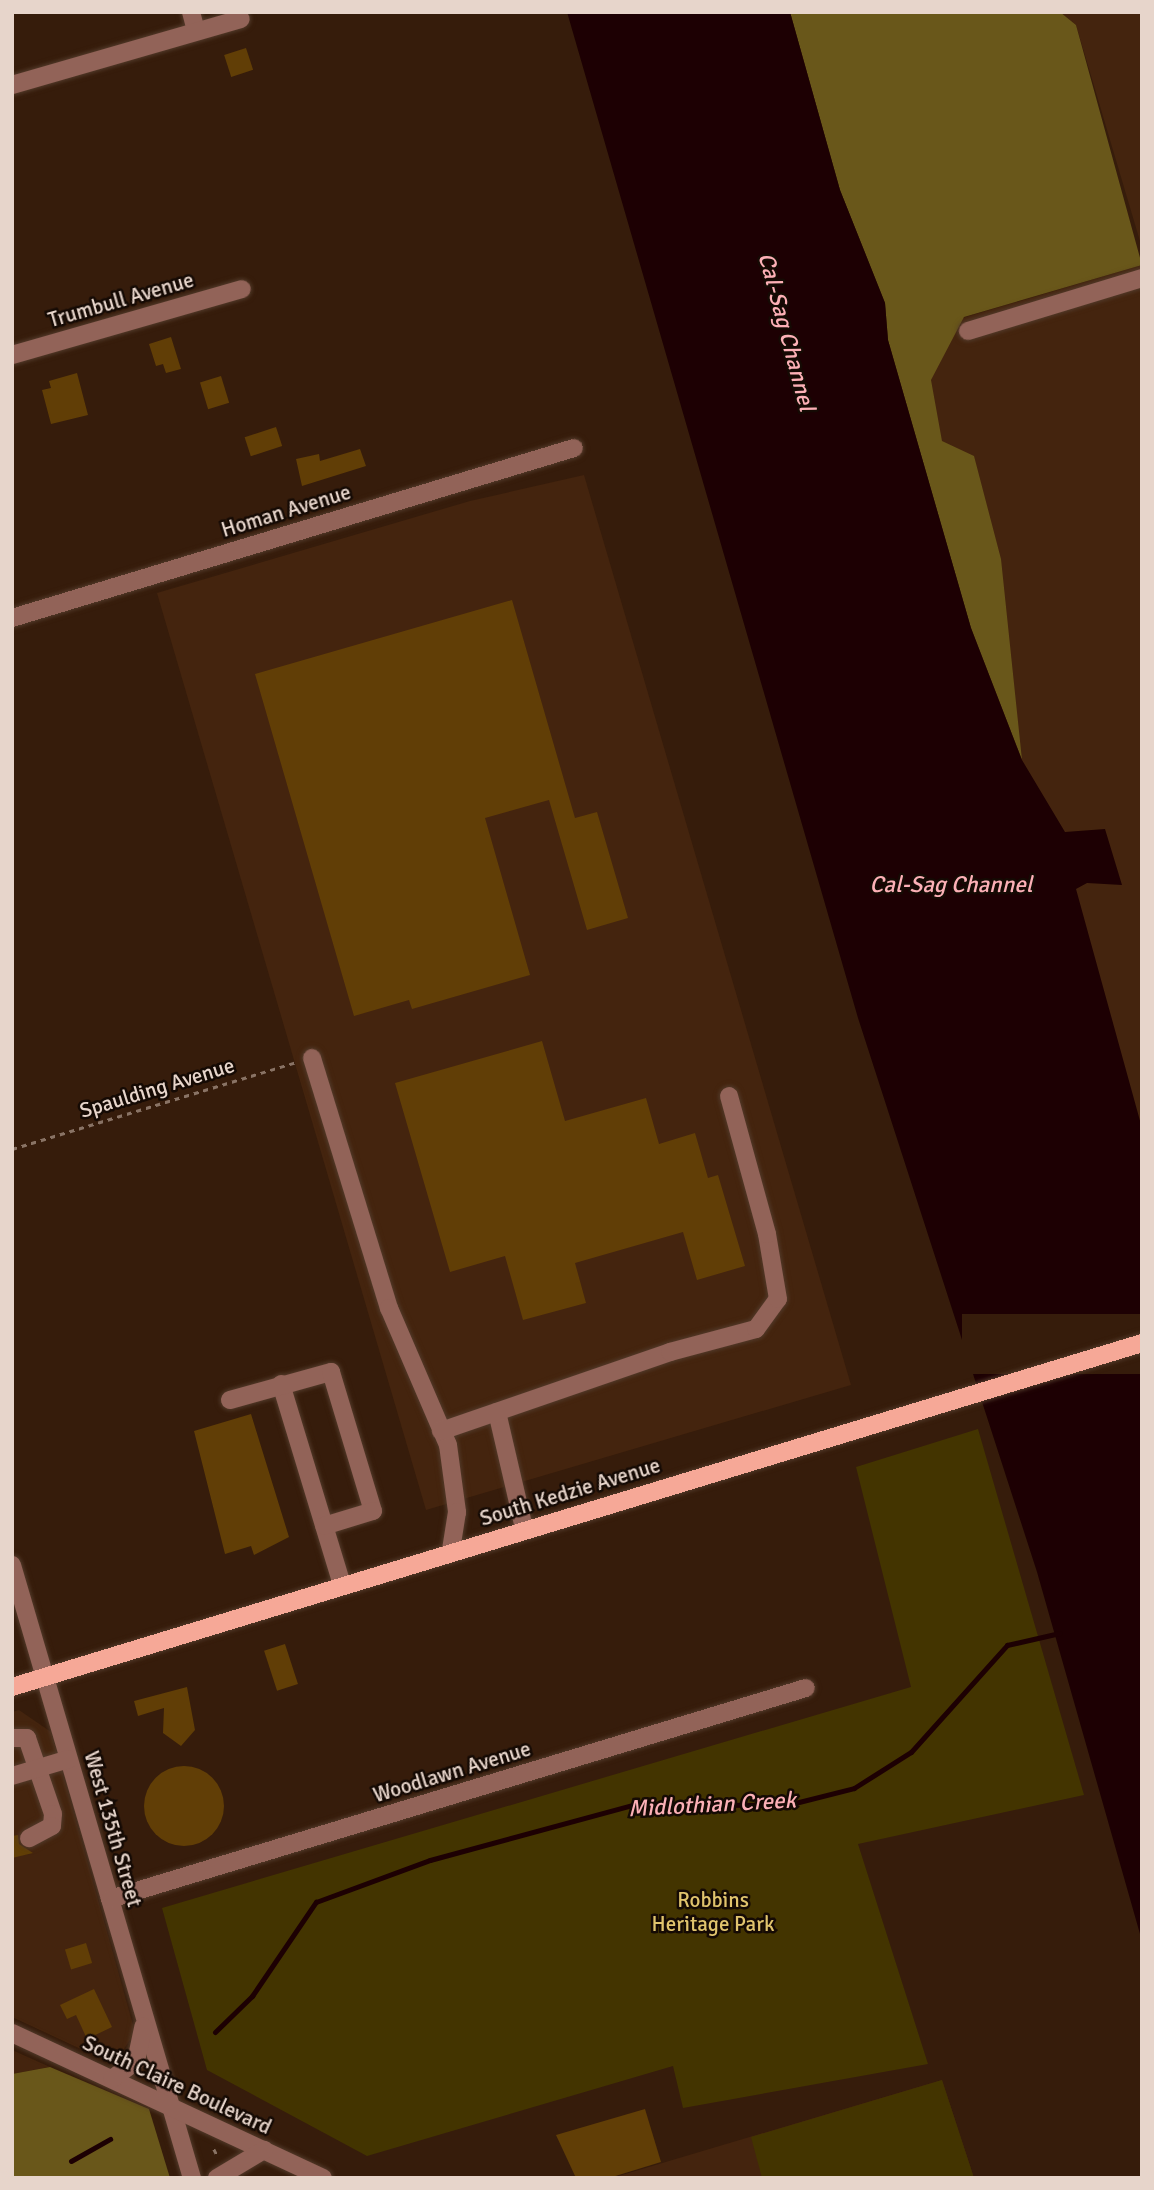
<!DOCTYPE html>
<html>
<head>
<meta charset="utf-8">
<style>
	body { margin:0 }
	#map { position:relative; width:1154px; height:2190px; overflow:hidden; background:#361c0b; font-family:Signika,sans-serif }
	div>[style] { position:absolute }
	.built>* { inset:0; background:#44240e }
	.green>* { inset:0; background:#433400 }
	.forest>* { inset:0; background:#69571a }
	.water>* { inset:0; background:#1d0003 }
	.pier>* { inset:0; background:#361c0b; transform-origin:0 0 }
	.stream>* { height:5px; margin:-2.5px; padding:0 2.5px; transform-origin:2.5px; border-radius:2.5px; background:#1d0003 }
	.building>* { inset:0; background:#613e06; transform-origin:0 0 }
	.round { border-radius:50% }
	.path>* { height:2.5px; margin-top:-1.25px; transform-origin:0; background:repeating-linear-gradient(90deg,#897365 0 5px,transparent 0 10px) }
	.roads { filter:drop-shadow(0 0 2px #523a2a) drop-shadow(0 0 2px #523a2a) }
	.minor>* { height:18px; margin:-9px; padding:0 9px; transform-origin:9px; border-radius:9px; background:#926358 }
	.major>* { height:18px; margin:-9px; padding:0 9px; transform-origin:9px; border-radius:9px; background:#f6a897 }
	span { translate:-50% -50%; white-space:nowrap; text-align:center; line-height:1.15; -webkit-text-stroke:5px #150a04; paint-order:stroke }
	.street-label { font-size:21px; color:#e7d5cb }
	.park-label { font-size:21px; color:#e1c46d }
	.water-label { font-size:23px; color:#fcb0b6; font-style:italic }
	.frame { position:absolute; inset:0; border:14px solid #e7d5cb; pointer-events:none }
</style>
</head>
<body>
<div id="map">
	<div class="built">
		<i style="clip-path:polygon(1060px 12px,1142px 12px,1142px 248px,1076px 25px)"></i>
		<i style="clip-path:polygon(1142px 265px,1142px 1218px,888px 340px)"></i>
		<i style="clip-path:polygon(584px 475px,851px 1385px,426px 1510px,157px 593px,470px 501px)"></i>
		<i style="clip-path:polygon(19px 1710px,51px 1732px,135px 2032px,124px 2049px,102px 2059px,12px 2017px,12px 1712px)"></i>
		<i style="clip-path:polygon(12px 2050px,50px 2067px,12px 2074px)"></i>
		<i style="clip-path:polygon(942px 2080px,974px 2178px,612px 2178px)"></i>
	</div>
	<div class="green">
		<i style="clip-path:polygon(978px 1429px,1084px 1795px,858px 1844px,928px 2064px,683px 2108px,673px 2066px,367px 2156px,207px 2070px,162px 1908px,911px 1687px,856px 1467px)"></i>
		<i style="clip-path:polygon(942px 2080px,974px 2178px,762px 2178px,751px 2137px)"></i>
	</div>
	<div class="forest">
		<i style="clip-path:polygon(790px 12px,1060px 12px,1076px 25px,1142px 265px,964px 317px,931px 380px,942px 441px,974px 456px,1001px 559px,1022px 760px,971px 628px,888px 340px,885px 303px,840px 190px)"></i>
		<i style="clip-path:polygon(50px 2067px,149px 2109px,170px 2178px,12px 2178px,12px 2074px)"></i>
	</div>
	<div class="water">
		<i style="clip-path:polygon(567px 12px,790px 12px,840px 190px,885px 303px,888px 340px,971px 628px,1022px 760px,1065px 832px,1105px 829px,1122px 885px,1087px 883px,1076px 889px,1142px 1128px,1142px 1941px,1037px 1572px,858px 1018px)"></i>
	</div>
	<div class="pier">
		<i style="left:1142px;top:1314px;width:60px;height:180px;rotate:90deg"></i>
	</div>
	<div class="stream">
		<i style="left:215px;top:2032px;width:52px;rotate:-44.2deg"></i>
		<i style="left:252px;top:1996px;width:114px;rotate:-55.8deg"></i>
		<i style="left:316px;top:1902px;width:121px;rotate:-20.2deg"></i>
		<i style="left:430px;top:1860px;width:213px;rotate:-15.2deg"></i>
		<i style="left:636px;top:1804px;width:151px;rotate:0.4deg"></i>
		<i style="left:787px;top:1805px;width:69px;rotate:-14.2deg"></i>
		<i style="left:854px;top:1788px;width:67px;rotate:-32.3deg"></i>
		<i style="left:911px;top:1752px;width:144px;rotate:-48.1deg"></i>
		<i style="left:1007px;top:1645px;width:54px;rotate:-12.8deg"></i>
		<i style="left:71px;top:2161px;width:45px;rotate:-29.4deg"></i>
	</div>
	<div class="building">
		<i style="left:246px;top:48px;width:23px;height:23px;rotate:72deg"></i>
		<i style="clip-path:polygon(171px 337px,181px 369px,166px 373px,163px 364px,156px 366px,149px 344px)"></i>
		<i style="clip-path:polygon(77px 373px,88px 415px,51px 424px,42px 390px,51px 388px,49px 381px)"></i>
		<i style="left:221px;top:376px;width:28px;height:22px;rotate:73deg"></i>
		<i style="left:276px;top:427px;width:20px;height:33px;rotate:72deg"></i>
		<i style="clip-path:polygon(360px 449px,366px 466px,302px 486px,296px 459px,319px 454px,320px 461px)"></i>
		<i style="clip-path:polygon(512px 600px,575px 818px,597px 812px,628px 918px,587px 930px,549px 800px,485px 818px,530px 975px,412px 1009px,409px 1000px,354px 1016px,255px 674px)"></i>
		<i style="clip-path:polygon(542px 1041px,565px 1121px,646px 1098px,659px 1144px,695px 1133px,708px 1178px,718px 1175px,745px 1266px,697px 1280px,683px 1232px,575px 1263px,586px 1303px,523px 1320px,505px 1256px,450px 1272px,395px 1083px)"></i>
		<i style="clip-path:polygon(251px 1414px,289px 1537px,254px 1555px,251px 1546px,225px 1554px,194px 1431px)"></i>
		<i style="left:285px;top:1644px;width:42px;height:22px;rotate:72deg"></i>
		<i style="clip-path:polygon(187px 1687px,195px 1730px,181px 1746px,163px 1733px,164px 1708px,138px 1716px,134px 1701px)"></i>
		<i class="round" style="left:144px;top:1766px;width:80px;height:80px"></i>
		<i style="clip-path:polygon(18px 1835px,19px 1844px,33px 1853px,12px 1858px,12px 1836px)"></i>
		<i style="left:86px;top:1943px;width:21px;height:22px;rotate:73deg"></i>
		<i style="clip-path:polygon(94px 1989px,112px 2027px,87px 2039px,76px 2015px,67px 2019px,60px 2005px)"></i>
		<i style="clip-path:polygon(645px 2109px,661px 2162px,609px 2178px,576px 2178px,556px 2135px)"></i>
	</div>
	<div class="path">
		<i style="left:12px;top:1149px;width:298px;rotate:-17deg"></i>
		<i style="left:214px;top:2149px;width:9px;rotate:63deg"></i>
	</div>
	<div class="roads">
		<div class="minor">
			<i style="left:191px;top:12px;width:20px;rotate:75deg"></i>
			<i style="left:12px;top:85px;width:238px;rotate:-16.1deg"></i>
			<i style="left:968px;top:331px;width:182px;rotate:-16.9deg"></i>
			<i style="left:12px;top:355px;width:239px;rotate:-16deg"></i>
			<i style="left:12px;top:618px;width:587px;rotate:-16.83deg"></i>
			<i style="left:312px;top:1058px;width:262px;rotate:72.9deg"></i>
			<i style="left:389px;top:1308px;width:149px;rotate:66.7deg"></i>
			<i style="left:448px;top:1445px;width:68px;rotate:82.3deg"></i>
			<i style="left:457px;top:1512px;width:39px;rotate:99deg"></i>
			<i style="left:281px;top:1384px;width:210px;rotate:73.1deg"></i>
			<i style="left:230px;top:1400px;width:105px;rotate:-15.5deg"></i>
			<i style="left:331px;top:1372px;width:145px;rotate:73.2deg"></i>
			<i style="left:373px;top:1511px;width:51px;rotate:163deg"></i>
			<i style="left:497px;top:1412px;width:119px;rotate:76.9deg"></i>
			<i style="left:441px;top:1431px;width:242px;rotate:-19deg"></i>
			<i style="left:670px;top:1352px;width:89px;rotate:-15deg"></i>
			<i style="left:756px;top:1329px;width:37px;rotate:-54deg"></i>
			<i style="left:778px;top:1299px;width:66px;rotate:-99.6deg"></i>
			<i style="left:767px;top:1234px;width:143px;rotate:-105.4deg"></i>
			<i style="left:12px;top:1565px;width:639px;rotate:73.64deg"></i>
			<i style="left:12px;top:1738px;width:15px"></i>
			<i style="left:27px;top:1738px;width:80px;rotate:71.1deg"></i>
			<i style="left:53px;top:1814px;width:12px;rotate:95deg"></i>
			<i style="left:52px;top:1826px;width:26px;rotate:152deg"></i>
			<i style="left:12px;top:1776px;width:59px;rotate:-16.6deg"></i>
			<i style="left:110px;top:1899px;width:727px;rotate:-16.87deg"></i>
			<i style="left:12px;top:2033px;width:343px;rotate:25deg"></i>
			<i style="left:112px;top:2079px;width:30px;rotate:-37deg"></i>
			<i style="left:136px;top:2061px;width:35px;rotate:-78deg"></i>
			<i style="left:217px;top:2178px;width:55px;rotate:-30.8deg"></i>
		</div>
		<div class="major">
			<i style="left:12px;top:1687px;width:1181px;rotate:-16.93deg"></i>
		</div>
	</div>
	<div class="street-label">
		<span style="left:121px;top:300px;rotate:-16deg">Trumbull Avenue</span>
		<span style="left:286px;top:511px;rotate:-17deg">Homan Avenue</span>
		<span style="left:157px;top:1088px;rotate:-17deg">Spaulding Avenue</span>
		<span style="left:570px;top:1492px;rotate:-17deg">South Kedzie Avenue</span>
		<span style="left:452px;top:1772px;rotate:-17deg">Woodlawn Avenue</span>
		<span style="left:113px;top:1829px;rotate:74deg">West 135th Street</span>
		<span style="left:177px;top:2085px;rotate:25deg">South Claire Boulevard</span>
	</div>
	<div class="park-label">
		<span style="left:713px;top:1912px">Robbins<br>Heritage Park</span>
	</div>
	<div class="water-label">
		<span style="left:786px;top:332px;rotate:75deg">Cal-Sag Channel</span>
		<span style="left:951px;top:885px">Cal-Sag Channel</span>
		<span style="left:712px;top:1805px;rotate:-3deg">Midlothian Creek</span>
	</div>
	<div class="frame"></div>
</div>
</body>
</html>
